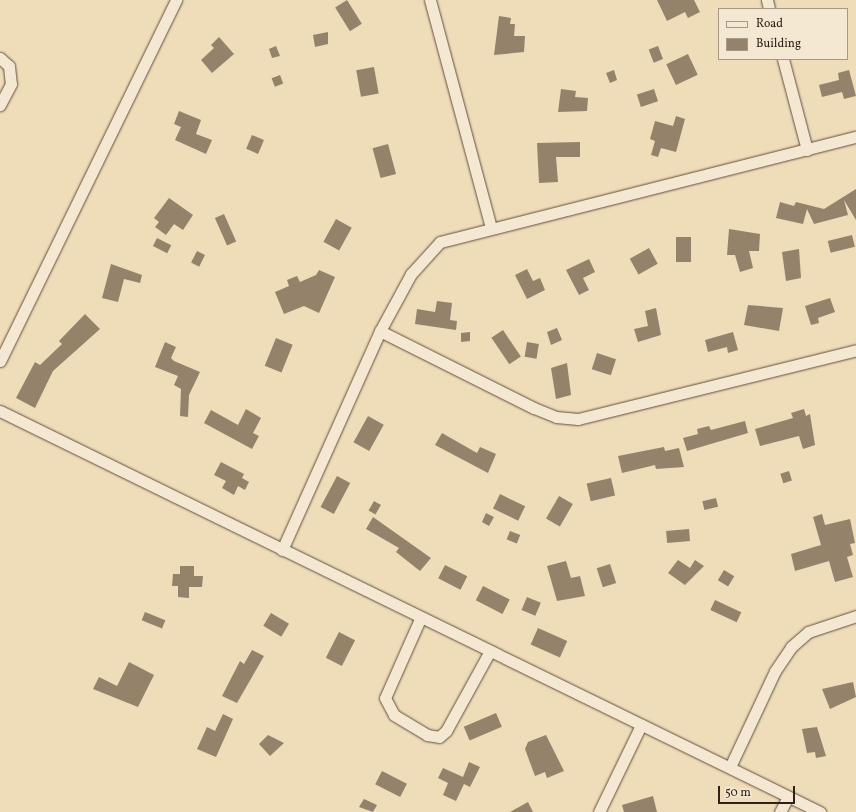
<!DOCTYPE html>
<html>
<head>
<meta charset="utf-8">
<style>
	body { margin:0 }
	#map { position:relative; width:856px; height:812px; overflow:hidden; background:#efdcb9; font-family:Vollkorn,serif }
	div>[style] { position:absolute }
	.building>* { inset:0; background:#94826b; transform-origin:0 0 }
	.roads { filter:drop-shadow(0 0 1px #604f3f) drop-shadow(0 0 1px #604f3f) }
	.minor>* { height:11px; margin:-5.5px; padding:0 5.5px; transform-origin:5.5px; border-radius:5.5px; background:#f5e8d2 }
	span { translate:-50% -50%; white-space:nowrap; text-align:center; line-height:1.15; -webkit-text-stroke:3px #f5e8d2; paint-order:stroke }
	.legend { position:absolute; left:718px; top:8px; width:130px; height:52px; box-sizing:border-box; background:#f5e8d2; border:1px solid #a79887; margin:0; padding:5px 7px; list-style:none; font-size:12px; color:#312016 }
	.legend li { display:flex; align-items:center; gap:8px; height:20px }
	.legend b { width:20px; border:1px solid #a79887 }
	.scale { position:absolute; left:718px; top:786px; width:77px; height:18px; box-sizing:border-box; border:2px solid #312016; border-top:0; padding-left:5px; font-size:12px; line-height:14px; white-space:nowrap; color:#312016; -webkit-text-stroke:3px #f5e8d2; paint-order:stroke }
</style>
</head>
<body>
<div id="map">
	<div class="building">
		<i style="left:347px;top:0;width:28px;height:14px;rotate:58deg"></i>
		<i style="clip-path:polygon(657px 0,694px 0,700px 12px,688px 18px,685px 12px,667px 21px)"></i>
		<i style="clip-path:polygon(499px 16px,511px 18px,510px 24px,515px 24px,514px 36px,525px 36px,524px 52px,494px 55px)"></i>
		<i style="clip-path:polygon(328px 32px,328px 44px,315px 47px,313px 35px)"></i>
		<i style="clip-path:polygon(219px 37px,234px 54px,212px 73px,201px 60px,214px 48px,211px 45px)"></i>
		<i style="clip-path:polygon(276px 46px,280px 56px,272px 58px,269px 49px)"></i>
		<i style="left:658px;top:46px;width:14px;height:10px;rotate:69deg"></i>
		<i style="left:688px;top:54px;width:23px;height:24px;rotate:65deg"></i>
		<i style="left:374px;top:67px;width:27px;height:18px;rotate:80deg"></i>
		<i style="clip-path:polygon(614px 70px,617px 80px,610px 83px,606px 73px)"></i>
		<i style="clip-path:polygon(849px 70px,856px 96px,844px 99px,842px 92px,822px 97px,819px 85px,839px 80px,838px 73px)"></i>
		<i style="left:280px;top:75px;width:9px;height:9px;rotate:69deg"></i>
		<i style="clip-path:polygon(561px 89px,576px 91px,575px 97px,588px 98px,587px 111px,558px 112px)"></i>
		<i style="left:654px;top:89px;width:13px;height:18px;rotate:72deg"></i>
		<i style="clip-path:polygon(179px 111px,201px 120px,196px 134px,212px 140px,206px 154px,175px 140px,181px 127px,174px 124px)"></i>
		<i style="clip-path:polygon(676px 116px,685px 119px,676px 152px,661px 148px,658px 157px,651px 155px,655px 141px,650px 139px,655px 121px,673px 126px)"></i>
		<i style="left:252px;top:135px;width:13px;height:15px;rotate:23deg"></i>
		<i style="clip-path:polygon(580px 142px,580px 157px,556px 157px,558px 182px,539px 183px,537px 143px)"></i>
		<i style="left:388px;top:144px;width:31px;height:16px;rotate:75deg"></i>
		<i style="clip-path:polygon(856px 189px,856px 220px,844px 200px,848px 215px,814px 224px,807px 209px,803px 224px,776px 218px,780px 202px,794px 206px,796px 202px,824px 209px)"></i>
		<i style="clip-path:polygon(169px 198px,193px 215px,183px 230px,174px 224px,166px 235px,155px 227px,159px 222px,154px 218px)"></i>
		<i style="left:224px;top:214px;width:30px;height:10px;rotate:66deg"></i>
		<i style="left:336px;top:219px;width:18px;height:26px;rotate:29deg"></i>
		<i style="clip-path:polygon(729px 229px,760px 234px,759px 251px,749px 251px,753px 268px,740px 272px,735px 255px,727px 255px)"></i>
		<i style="left:852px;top:235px;width:12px;height:25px;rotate:76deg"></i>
		<i style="left:676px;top:237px;width:15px;height:25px"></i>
		<i style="left:157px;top:238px;width:16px;height:9px;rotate:27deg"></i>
		<i style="left:649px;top:248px;width:18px;height:22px;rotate:61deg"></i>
		<i style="clip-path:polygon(799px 249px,801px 278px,786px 281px,782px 252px)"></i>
		<i style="left:197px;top:251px;width:9px;height:13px;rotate:27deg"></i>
		<i style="clip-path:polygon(589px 259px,595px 272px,583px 278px,589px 290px,579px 295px,566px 270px)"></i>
		<i style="clip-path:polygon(111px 264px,142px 275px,140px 283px,124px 279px,118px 302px,102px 298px)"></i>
		<i style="clip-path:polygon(527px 269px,533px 281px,540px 278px,545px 290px,527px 299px,515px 275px)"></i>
		<i style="clip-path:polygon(319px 270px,335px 277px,319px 313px,304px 306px,284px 314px,275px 292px,289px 286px,287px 280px,297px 276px,300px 282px,316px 275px)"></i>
		<i style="clip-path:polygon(830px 298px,835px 312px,818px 318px,819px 323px,811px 325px,805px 306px)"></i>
		<i style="clip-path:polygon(437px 301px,452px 303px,450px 320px,457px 321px,456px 330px,415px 324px,417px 309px,435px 312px)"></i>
		<i style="clip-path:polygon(748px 305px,783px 308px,779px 331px,744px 325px)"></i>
		<i style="clip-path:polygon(656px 308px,661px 335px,638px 342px,634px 329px,648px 326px,645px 311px)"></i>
		<i style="clip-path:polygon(85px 314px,100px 329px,53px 371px,35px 408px,16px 398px,35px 362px,40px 365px,62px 344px,59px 341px)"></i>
		<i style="clip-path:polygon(557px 328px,562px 340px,551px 345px,547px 332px)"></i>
		<i style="left:503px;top:330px;width:32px;height:14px;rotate:56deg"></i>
		<i style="clip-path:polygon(470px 332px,470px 341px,461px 342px,461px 333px)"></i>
		<i style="clip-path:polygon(733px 332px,738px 350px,728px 353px,727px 347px,708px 352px,705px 340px)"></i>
		<i style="left:276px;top:338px;width:18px;height:30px;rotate:22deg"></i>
		<i style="clip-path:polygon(165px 342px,176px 347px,171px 358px,174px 361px,200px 372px,189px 395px,188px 417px,180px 416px,181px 389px,174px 385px,178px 376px,155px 367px)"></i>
		<i style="left:527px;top:342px;width:12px;height:15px;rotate:9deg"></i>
		<i style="left:597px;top:353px;width:20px;height:17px;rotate:18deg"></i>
		<i style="clip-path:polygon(567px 363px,571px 395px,556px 399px,551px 368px)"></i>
		<i style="clip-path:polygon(246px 409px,261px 418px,253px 433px,259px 436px,252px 449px,204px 423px,211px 410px,238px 425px)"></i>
		<i style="clip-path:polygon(804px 409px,806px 416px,810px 414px,815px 445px,803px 449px,799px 436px,760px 446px,755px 429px,793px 418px,791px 413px)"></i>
		<i style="left:368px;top:416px;width:18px;height:30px;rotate:29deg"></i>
		<i style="clip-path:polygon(745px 421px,748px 433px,687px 451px,683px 438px,698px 434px,697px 429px,709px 426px,711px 430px)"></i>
		<i style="clip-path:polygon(442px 433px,477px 453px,480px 447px,496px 454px,488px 473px,435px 445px)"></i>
		<i style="clip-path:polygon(664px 447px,665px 451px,679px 448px,684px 467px,656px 469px,655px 465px,622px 473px,618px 456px)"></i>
		<i style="clip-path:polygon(221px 462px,244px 474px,242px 478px,249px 482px,245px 490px,238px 486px,234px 495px,222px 488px,226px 481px,214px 475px)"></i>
		<i style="left:789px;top:471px;width:10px;height:9px;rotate:73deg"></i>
		<i style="left:337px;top:476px;width:15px;height:35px;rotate:28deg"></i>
		<i style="left:611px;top:478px;width:18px;height:25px;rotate:77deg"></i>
		<i style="left:500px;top:494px;width:28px;height:16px;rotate:26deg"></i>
		<i style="left:559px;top:496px;width:16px;height:26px;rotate:30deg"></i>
		<i style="left:716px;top:498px;width:9px;height:14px;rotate:77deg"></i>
		<i style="left:374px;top:501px;width:8px;height:11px;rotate:30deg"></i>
		<i style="clip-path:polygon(486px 513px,494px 517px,489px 526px,482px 522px)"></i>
		<i style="clip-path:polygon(822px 514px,825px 525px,850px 519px,855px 543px,850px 544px,853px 555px,847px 557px,853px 577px,835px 582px,829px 561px,795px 571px,791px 554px,821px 545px,813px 517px)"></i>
		<i style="clip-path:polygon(373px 517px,431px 558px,420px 571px,396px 552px,399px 548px,366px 529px)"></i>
		<i style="left:689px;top:529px;width:12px;height:23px;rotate:85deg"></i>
		<i style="left:510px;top:531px;width:11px;height:9px;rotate:22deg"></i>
		<i style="clip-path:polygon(678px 560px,690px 568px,695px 560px,704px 566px,685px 585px,668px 573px)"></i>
		<i style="clip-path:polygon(566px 561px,571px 578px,580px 576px,585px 596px,557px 601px,547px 566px)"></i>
		<i style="left:610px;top:564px;width:20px;height:14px;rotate:72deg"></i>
		<i style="left:445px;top:565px;width:25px;height:15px;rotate:27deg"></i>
		<i style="clip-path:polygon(180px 566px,194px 566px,194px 576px,203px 576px,202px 587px,189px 587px,189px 598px,178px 597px,178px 586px,172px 586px,173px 574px,180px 574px)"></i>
		<i style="left:724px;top:570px;width:12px;height:12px;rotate:31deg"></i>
		<i style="left:483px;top:586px;width:30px;height:16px;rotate:27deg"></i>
		<i style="left:527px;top:597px;width:15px;height:14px;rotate:23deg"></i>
		<i style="left:715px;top:600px;width:29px;height:11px;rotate:25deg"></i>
		<i style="left:145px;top:612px;width:22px;height:9px;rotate:22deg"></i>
		<i style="left:271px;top:613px;width:21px;height:15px;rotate:31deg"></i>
		<i style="left:538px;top:628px;width:32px;height:18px;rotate:24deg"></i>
		<i style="left:339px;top:632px;width:18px;height:29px;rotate:27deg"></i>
		<i style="clip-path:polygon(252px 650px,264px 656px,237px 703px,222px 696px,240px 661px,244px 664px)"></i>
		<i style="clip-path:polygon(129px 662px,154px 675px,138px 707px,93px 689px,99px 677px,117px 686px)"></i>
		<i style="clip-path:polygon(853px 682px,856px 697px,830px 709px,822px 689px)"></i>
		<i style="left:496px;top:713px;width:15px;height:35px;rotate:67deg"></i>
		<i style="clip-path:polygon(223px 714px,233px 719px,216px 757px,197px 749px,207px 727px,215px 731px)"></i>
		<i style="clip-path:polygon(817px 727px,826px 756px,816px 758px,815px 752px,807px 753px,802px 729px)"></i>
		<i style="clip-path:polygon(268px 735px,284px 743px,270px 756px,259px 744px)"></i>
		<i style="clip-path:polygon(546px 735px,564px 771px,547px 778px,545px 772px,535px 776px,525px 749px,528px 742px)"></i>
		<i style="clip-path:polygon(469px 762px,480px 767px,470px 787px,464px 784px,456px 801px,443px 795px,448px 783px,438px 778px,443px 768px,463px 777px)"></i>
		<i style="left:382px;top:771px;width:28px;height:15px;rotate:27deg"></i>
		<i style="clip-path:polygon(653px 796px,657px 812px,624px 812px,622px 805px)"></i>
		<i style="clip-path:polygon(364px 799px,377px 805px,373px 812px,359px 807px)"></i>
		<i style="clip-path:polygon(528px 802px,533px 812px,510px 812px)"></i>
	</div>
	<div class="roads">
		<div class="minor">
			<i style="left:430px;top:0;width:235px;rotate:75deg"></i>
			<i style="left:767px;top:0;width:9px;rotate:77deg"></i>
			<i style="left:0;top:58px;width:12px;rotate:42deg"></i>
			<i style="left:9px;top:66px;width:18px;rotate:84deg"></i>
			<i style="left:11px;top:84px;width:24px;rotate:118deg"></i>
			<i style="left:783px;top:59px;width:94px;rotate:75.2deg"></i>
			<i style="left:380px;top:331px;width:172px;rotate:26.6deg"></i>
			<i style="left:534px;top:408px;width:24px;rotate:22deg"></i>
			<i style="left:556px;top:417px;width:22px;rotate:5deg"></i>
			<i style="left:578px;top:419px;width:286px;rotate:-13.9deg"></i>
			<i style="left:0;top:361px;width:402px;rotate:-64deg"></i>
			<i style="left:0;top:411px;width:913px;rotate:26.06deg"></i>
			<i style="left:282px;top:550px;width:240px;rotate:-65.9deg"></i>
			<i style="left:380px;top:331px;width:65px;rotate:-61.5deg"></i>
			<i style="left:411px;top:274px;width:43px;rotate:-47.8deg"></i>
			<i style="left:440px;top:242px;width:429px;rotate:-14.2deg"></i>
			<i style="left:420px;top:619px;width:86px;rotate:113.9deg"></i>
			<i style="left:385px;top:698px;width:19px;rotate:62deg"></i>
			<i style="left:394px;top:715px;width:39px;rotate:31deg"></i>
			<i style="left:427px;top:735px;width:12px;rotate:9deg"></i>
			<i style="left:439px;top:737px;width:9px;rotate:-41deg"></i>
			<i style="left:446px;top:731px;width:91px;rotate:-61.2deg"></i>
			<i style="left:730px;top:767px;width:106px;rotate:-64.9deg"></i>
			<i style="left:775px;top:671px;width:29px;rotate:-56deg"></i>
			<i style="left:791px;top:647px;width:23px;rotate:-41deg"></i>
			<i style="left:808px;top:632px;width:51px;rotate:-18.4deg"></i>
			<i style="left:599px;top:812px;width:97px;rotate:-64.2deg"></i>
			<i style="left:780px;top:812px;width:17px;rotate:-62deg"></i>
		</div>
	</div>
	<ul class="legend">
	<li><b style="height:5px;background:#f5e8d2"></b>Road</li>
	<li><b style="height:11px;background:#94826b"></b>Building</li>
	</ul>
	<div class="scale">50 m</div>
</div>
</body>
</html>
